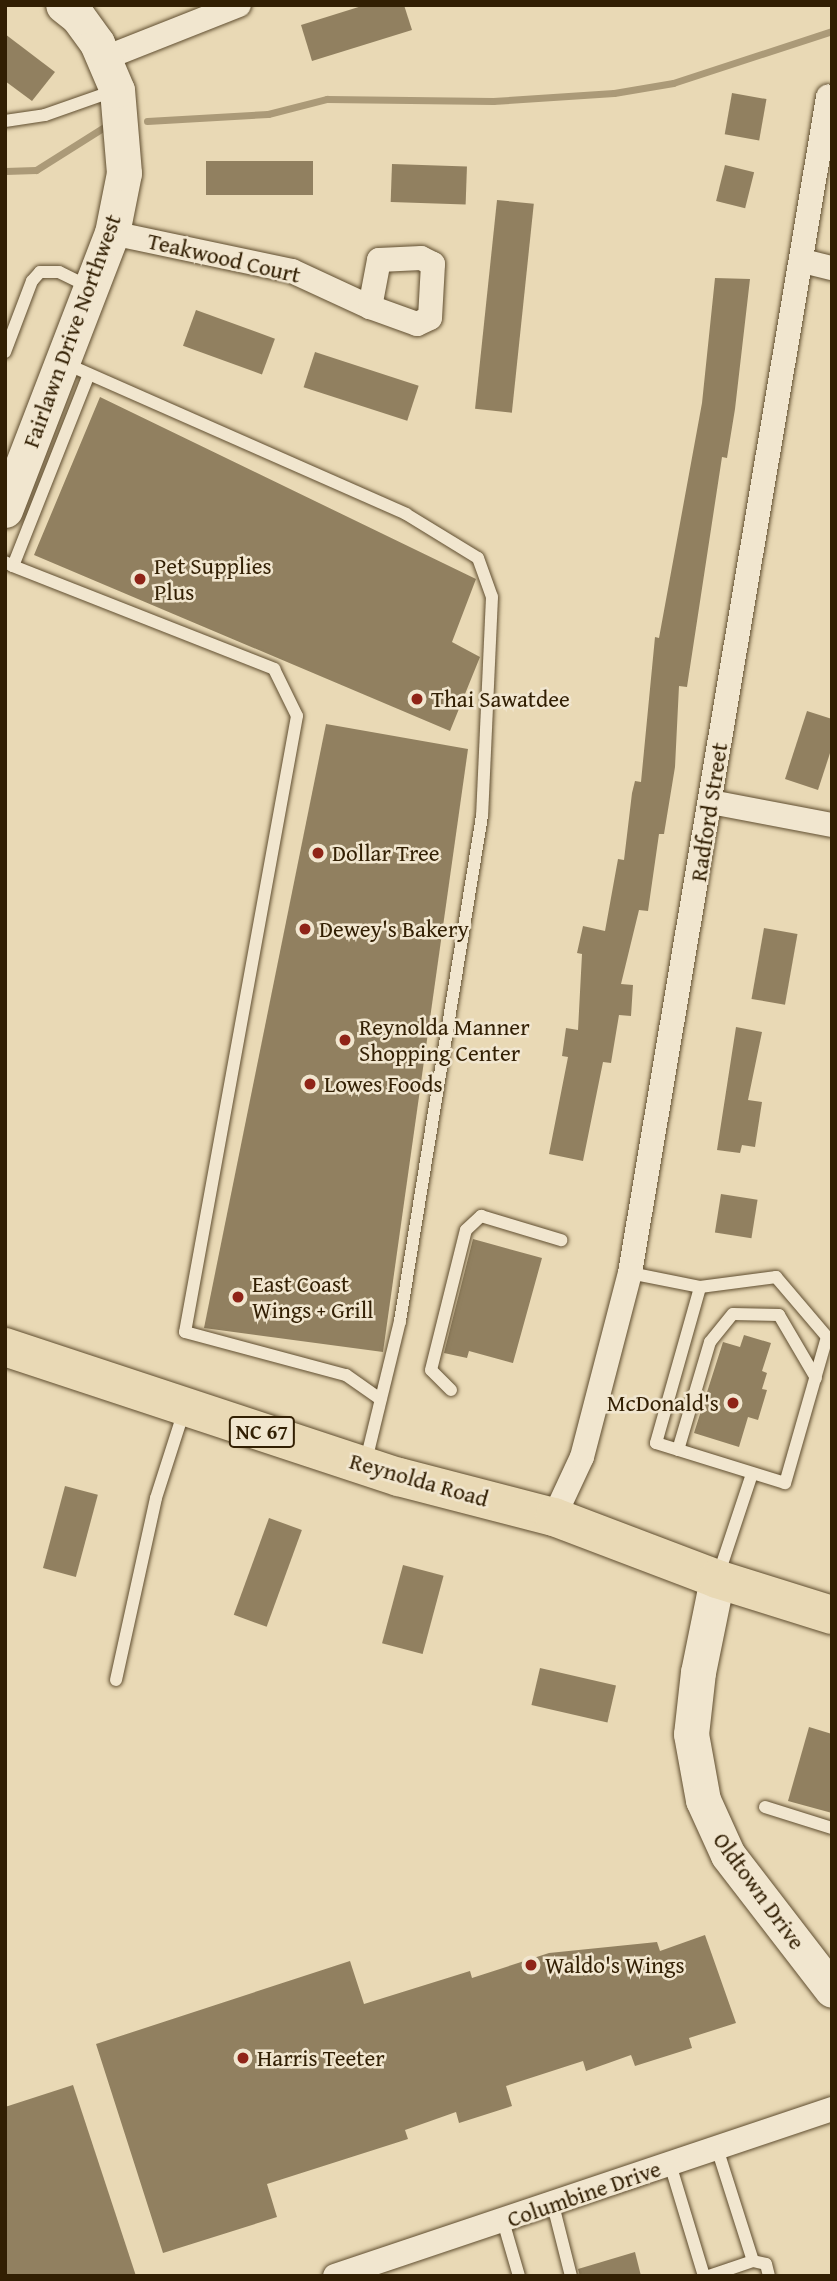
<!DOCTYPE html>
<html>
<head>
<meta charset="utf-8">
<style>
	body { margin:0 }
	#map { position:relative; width:837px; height:2281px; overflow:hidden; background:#e9d9b5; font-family:"Gentium Book Plus",serif }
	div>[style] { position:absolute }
	.stream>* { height:7px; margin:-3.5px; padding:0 3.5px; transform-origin:3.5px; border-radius:3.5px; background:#ab9a78 }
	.building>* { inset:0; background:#918060; transform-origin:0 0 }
	.roads { filter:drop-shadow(0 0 2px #604e30) drop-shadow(0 0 2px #604e30) }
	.lane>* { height:12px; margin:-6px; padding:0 6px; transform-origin:6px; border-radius:6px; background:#f1e6cf }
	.street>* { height:24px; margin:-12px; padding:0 12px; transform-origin:12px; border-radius:12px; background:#f1e6cf }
	.secondary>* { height:35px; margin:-17.5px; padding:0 17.5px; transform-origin:17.5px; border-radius:17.5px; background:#f1e6cf }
	.primary>* { height:38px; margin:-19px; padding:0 19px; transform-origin:19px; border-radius:19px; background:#e9d9b5 }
	.dots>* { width:19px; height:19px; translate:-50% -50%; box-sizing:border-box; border:4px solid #f1e6cf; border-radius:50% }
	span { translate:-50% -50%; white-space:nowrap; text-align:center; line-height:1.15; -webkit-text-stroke:5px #f1e6cf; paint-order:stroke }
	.shield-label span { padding:2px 5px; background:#f1e6cf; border:2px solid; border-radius:5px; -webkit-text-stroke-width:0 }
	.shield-label { font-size:21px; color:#321f03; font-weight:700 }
	.street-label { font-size:23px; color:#321f03 }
	.poi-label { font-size:23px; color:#321f03 }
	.left { translate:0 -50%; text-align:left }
	.right { translate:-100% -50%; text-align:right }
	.frame { position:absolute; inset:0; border:7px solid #321f03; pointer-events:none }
</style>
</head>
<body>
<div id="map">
	<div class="stream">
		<i style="left:147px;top:121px;width:121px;rotate:-3.3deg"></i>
		<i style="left:268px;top:114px;width:61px;rotate:-14.3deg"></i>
		<i style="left:327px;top:99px;width:166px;rotate:0.7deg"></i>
		<i style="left:493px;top:101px;width:121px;rotate:-3.8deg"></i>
		<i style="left:614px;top:93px;width:60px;rotate:-9.6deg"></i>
		<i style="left:673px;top:83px;width:167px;rotate:-18.1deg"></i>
		<i style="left:5px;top:171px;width:31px;rotate:-2deg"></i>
		<i style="left:36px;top:170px;width:83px;rotate:-32.2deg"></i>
	</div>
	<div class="building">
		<i style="clip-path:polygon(365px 5px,404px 5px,412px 30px,312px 61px,301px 25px)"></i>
		<i style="clip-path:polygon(5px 34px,55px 72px,32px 101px,5px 81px)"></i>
		<i style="left:732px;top:93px;width:35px;height:42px;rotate:10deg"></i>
		<i style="left:206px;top:161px;width:107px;height:34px"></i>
		<i style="left:392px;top:164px;width:75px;height:38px;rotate:2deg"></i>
		<i style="left:725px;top:165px;width:30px;height:37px;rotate:14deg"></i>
		<i style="left:497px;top:200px;width:37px;height:210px;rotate:6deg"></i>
		<i style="clip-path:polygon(715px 278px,750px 279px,735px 409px,727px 458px,722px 457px,687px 687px,679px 686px,675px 767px,664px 834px,659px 834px,648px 911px,639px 910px,621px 984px,633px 985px,631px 1016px,619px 1015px,611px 1063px,603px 1062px,583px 1161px,549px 1154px,568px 1057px,562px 1056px,566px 1028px,578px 1030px,582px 954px,577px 953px,583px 926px,605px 931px,618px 859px,624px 860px,632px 793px,635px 781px,641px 782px,655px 637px,659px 638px,702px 403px)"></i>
		<i style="left:196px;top:310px;width:84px;height:38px;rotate:20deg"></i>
		<i style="left:315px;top:352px;width:109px;height:37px;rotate:18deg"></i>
		<i style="clip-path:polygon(100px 397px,476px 579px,452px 642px,480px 657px,450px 731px,34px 555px)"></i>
		<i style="clip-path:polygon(807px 711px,832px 719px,832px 747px,818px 790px,785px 779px)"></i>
		<i style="clip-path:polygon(326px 724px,468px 749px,383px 1352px,204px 1328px)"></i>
		<i style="left:764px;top:928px;width:34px;height:72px;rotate:10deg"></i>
		<i style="clip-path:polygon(736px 1027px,762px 1032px,748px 1100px,762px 1102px,755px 1147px,742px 1145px,740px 1153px,717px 1150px)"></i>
		<i style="left:721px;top:1194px;width:37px;height:39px;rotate:9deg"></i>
		<i style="clip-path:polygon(473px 1239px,542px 1258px,513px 1363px,469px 1351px,467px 1358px,444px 1353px)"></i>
		<i style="clip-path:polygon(744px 1335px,771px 1343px,762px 1371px,767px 1373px,762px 1389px,767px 1390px,758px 1420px,748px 1417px,739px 1447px,694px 1433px,723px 1342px,740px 1347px)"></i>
		<i style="left:65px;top:1486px;width:34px;height:85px;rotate:15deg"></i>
		<i style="left:269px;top:1518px;width:35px;height:103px;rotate:20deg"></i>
		<i style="left:403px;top:1565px;width:42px;height:81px;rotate:15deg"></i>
		<i style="left:540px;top:1668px;width:78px;height:38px;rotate:13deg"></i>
		<i style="clip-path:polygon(809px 1727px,832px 1734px,832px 1813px,788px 1801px)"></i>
		<i style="clip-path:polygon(705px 1935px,736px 2023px,689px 2038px,692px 2048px,635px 2066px,631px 2055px,586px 2071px,583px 2061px,506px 2086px,512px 2106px,459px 2123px,456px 2112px,405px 2130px,408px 2139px,267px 2184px,277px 2217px,163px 2253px,96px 2044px,350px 1961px,364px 2004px,470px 1971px,472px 1978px,549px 1953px,657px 1942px,660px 1951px)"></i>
		<i style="clip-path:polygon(73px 2085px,136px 2276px,5px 2276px,5px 2107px)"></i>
		<i style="clip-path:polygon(635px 2252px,641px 2276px,580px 2276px,578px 2269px)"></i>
	</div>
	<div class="roads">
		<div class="lane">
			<i style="left:5px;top:121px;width:40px;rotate:-8.5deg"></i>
			<i style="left:45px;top:115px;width:72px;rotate:-19.4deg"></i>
			<i style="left:5px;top:352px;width:76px;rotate:-69.2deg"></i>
			<i style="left:32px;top:281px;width:12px;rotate:-48deg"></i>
			<i style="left:40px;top:272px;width:19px"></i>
			<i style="left:59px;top:272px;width:32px;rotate:26deg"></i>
			<i style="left:64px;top:363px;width:374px;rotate:23.8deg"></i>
			<i style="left:406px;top:514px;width:84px;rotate:31.4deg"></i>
			<i style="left:478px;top:558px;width:41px;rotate:70.3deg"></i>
			<i style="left:492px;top:597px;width:219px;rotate:92.6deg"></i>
			<i style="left:482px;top:816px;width:512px;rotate:99.22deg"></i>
			<i style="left:400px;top:1321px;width:144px;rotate:103.7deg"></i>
			<i style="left:5px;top:562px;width:9px;rotate:27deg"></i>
			<i style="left:13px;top:566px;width:206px;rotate:-68.4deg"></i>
			<i style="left:13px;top:566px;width:281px;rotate:21.5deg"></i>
			<i style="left:274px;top:669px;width:52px;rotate:63.9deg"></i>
			<i style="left:297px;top:716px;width:626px;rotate:100.3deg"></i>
			<i style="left:185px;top:1332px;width:167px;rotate:15deg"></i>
			<i style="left:346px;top:1375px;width:42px;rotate:35.2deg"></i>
			<i style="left:630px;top:1273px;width:71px;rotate:11.3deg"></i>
			<i style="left:776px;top:1277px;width:79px;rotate:49.6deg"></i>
			<i style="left:827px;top:1337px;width:152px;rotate:106deg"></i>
			<i style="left:785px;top:1483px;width:135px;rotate:-162.8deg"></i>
			<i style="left:656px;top:1443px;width:162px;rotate:-74.2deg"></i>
			<i style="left:700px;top:1287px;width:77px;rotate:-7.5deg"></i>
			<i style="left:451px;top:1390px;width:28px;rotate:-135deg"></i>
			<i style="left:431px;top:1370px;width:144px;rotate:-76deg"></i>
			<i style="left:466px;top:1230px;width:21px;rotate:-43deg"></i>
			<i style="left:481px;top:1216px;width:84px;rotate:16.7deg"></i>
			<i style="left:678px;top:1450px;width:113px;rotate:-73.5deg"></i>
			<i style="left:710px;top:1342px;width:36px;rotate:-51deg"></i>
			<i style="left:733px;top:1314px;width:46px;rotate:1.2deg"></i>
			<i style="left:779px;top:1315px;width:73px;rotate:59.6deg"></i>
			<i style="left:718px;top:1576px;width:108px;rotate:-71.6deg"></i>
			<i style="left:116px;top:1680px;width:186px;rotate:-77.6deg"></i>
			<i style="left:156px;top:1498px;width:91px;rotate:-72.2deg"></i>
			<i style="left:765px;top:1807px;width:70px;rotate:17.4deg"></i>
			<i style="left:670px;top:2164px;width:117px;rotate:73.1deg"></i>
			<i style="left:553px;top:2205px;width:73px;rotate:75.8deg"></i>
			<i style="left:503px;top:2221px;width:57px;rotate:73.8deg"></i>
			<i style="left:753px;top:2261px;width:13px;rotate:13deg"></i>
			<i style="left:766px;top:2264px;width:12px;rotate:76deg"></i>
			<i style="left:709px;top:2276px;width:46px;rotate:-18.8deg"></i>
			<i style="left:753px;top:2261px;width:119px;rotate:-107.7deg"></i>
		</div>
		<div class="street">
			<i style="left:105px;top:58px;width:144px;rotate:-21.6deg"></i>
			<i style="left:112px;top:233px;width:184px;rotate:11.9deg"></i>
			<i style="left:292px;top:271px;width:86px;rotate:24.8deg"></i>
			<i style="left:370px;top:307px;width:50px;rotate:19.9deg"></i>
			<i style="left:417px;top:324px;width:14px;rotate:-25deg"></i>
			<i style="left:430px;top:318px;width:54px;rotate:-86.8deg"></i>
			<i style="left:433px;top:264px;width:13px;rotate:-153deg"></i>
			<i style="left:421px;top:258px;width:42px;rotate:177.3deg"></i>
			<i style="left:379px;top:260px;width:48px;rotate:100.8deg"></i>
			<i style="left:803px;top:261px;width:30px;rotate:14deg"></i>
			<i style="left:711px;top:802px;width:123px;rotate:10.8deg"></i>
			<i style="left:554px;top:1517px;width:66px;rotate:-65deg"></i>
			<i style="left:582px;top:1457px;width:190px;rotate:-75.4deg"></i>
			<i style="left:630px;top:1273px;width:1193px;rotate:-80.44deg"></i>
			<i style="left:335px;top:2276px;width:524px;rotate:-18.57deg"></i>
		</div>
		<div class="secondary">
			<i style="left:5px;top:510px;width:297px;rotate:-68.9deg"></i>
			<i style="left:112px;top:233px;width:61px;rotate:-78.7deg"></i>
			<i style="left:124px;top:173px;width:83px;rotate:-94.8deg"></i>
			<i style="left:117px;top:90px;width:51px;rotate:-113.1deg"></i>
			<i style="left:97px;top:43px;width:32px;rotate:-126deg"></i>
			<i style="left:78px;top:17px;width:19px;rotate:-141deg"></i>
			<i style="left:717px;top:1579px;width:95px;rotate:101.5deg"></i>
			<i style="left:698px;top:1672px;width:62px;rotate:96.4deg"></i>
			<i style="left:691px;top:1734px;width:67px;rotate:79.7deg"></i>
			<i style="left:703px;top:1800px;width:60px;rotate:65.6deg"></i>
			<i style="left:728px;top:1855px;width:170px;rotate:52.4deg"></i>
		</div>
		<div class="primary">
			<i style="left:5px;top:1347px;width:415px;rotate:18.3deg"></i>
			<i style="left:399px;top:1477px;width:160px;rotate:14.5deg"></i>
			<i style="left:554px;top:1517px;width:174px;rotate:20.8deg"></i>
			<i style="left:717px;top:1579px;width:121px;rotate:17.4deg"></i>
		</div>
	</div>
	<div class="dots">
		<i style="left:140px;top:579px;background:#8f2418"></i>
		<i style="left:417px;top:699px;background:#8f2418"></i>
		<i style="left:318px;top:853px;background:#8f2418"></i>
		<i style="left:305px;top:929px;background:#8f2418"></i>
		<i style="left:345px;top:1040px;background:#8f2418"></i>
		<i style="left:310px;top:1084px;background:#8f2418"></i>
		<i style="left:238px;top:1297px;background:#8f2418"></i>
		<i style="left:733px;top:1403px;background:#8f2418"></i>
		<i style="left:531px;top:1965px;background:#8f2418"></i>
		<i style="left:243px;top:2058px;background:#8f2418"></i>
	</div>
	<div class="shield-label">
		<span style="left:262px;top:1432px">NC 67</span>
	</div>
	<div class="street-label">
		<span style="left:224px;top:258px;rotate:13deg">Teakwood Court</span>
		<span style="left:72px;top:331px;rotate:-70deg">Fairlawn Drive Northwest</span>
		<span style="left:709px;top:812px;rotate:-81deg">Radford Street</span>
		<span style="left:419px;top:1480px;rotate:16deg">Reynolda Road</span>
		<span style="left:759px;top:1891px;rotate:54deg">Oldtown Drive</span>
		<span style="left:584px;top:2194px;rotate:-19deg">Columbine Drive</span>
	</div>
	<div class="poi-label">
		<span class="left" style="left:154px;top:579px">Pet Supplies<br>Plus</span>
		<span class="left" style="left:431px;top:699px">Thai Sawatdee</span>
		<span class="left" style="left:332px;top:853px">Dollar Tree</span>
		<span class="left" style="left:319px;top:929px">Dewey's Bakery</span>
		<span class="left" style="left:359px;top:1040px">Reynolda Manner<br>Shopping Center</span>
		<span class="left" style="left:324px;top:1084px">Lowes Foods</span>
		<span class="left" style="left:252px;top:1297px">East Coast<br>Wings + Grill</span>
		<span class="right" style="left:719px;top:1403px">McDonald's</span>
		<span class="left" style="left:545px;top:1965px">Waldo's Wings</span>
		<span class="left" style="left:257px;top:2058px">Harris Teeter</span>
	</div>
	<div class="frame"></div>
</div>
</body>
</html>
